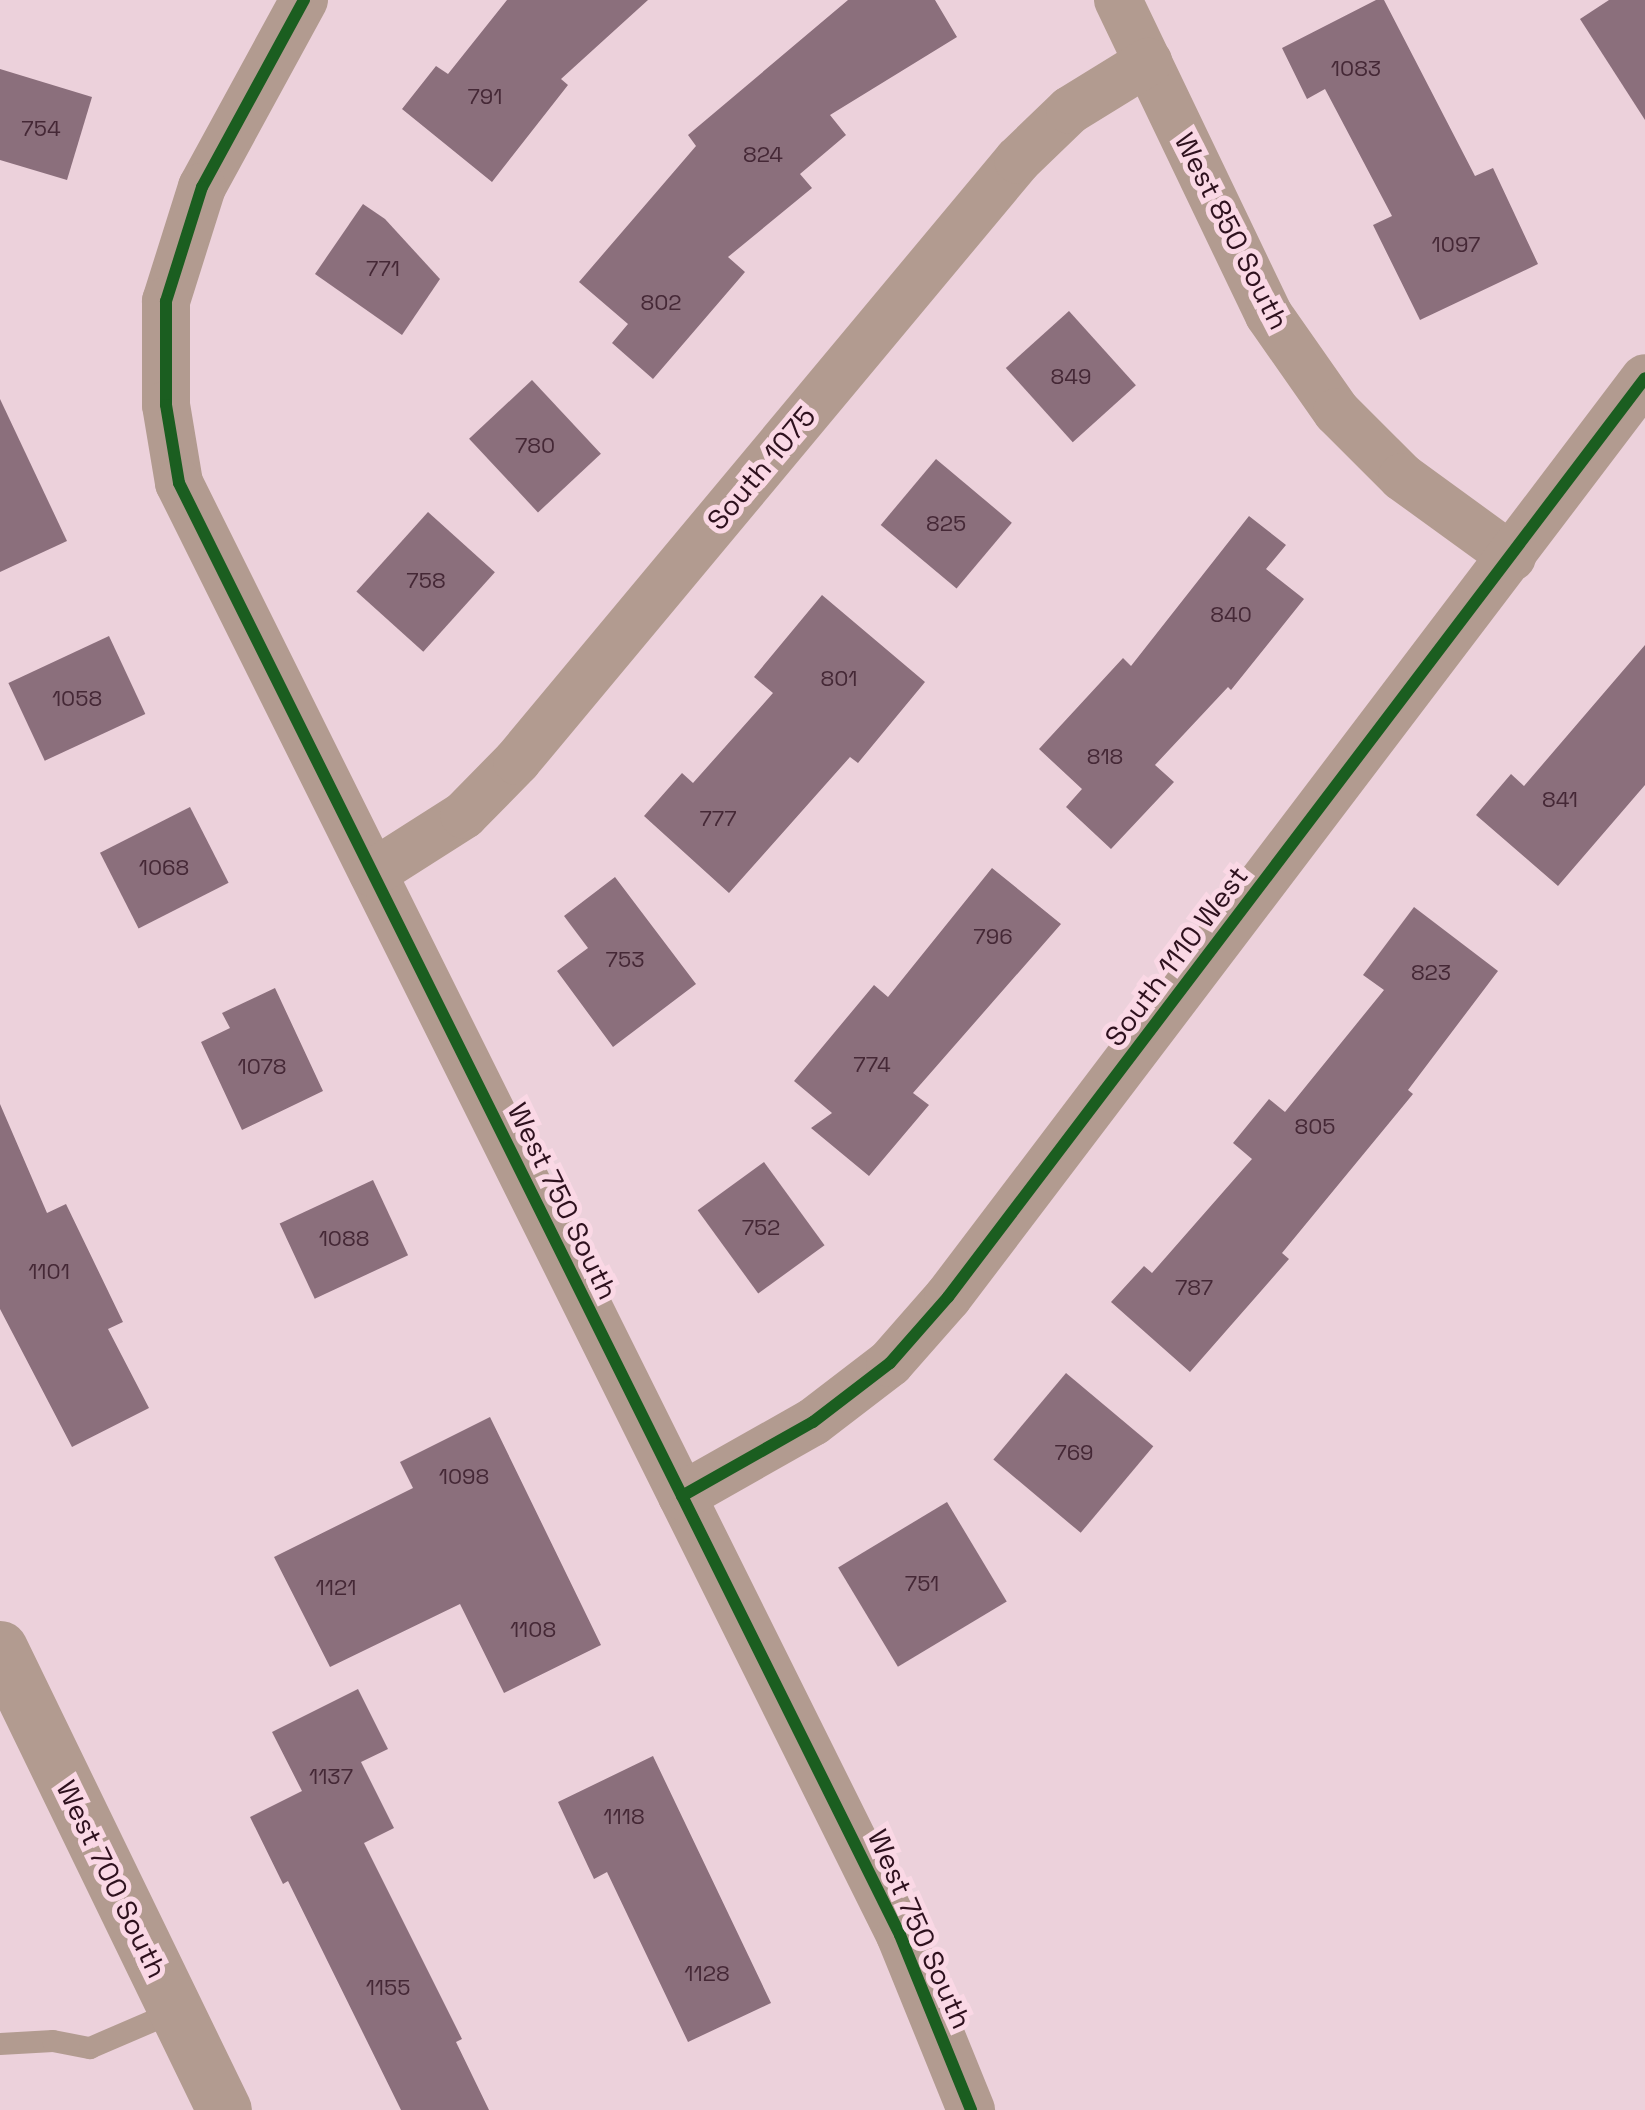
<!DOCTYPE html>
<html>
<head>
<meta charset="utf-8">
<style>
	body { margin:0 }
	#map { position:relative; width:1645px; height:2110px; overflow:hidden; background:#ecd1db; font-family:"Space Grotesk",sans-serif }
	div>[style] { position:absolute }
	.building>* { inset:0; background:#8b6f7c; transform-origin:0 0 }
	.service>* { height:22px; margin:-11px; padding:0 11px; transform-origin:11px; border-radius:11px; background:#b29b90 }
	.minor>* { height:48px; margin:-24px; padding:0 24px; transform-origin:24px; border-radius:24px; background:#b29b90 }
	.tertiary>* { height:55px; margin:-27.5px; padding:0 27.5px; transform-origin:27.5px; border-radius:27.5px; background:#b29b90 }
	.cycleway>* { height:12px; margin:-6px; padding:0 6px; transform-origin:6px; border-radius:6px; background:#1b5e20 }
	span { translate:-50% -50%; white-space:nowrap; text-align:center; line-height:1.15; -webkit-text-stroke:10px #fad8e5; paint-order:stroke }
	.number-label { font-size:22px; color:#452836 }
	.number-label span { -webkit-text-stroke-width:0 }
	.street-label { font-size:28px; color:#2e111e }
</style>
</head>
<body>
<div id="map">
	<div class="building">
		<i style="clip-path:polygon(507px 0,648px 0,561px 79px,568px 85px,492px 182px,402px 109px,436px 66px,448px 74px)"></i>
		<i style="clip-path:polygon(848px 0,935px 0,957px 37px,830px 115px,846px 135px,800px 174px,812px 188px,728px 257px,745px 272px,653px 379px,612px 343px,628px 324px,579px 282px,696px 146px,688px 135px)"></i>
		<i style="clip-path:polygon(1376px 0,1384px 0,1475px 176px,1493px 168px,1538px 264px,1420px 320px,1373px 225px,1392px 216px,1325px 89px,1307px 99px,1282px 48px)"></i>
		<i style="clip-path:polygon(1609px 0,1645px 0,1645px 120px,1580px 19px)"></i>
		<i style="clip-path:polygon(0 69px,92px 97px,67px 180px,0 160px)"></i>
		<i style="clip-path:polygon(363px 204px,385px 219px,440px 279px,402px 335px,315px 274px)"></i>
		<i style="left:1069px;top:311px;width:100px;height:85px;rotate:48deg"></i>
		<i style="left:532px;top:380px;width:101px;height:86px;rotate:47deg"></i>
		<i style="clip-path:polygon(0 399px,67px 541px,0 572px)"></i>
		<i style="left:936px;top:459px;width:99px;height:86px;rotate:40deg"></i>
		<i style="left:428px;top:512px;width:90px;height:107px;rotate:42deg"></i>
		<i style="clip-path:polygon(1249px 516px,1286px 545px,1266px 569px,1304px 599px,1231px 690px,1228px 687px,1155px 765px,1174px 782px,1111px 849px,1066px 807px,1082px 789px,1039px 749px,1123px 658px,1131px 666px)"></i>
		<i style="clip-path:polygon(822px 595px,925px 682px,858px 763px,850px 757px,729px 893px,644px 816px,682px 773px,693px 783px,773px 693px,754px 677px)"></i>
		<i style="left:109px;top:636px;width:86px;height:111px;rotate:65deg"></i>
		<i style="clip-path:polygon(1645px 645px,1645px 785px,1558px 886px,1476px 815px,1511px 774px,1524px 786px)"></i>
		<i style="left:190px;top:807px;width:85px;height:101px;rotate:63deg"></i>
		<i style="clip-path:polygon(992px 868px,1061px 924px,913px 1093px,929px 1105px,869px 1176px,811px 1128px,832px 1113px,794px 1081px,874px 985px,888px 997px)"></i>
		<i style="clip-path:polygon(615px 877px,696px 984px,613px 1047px,557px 971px,588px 948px,564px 916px)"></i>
		<i style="clip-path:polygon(1414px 907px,1498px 971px,1408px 1090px,1413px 1094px,1282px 1253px,1289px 1259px,1190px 1372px,1111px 1302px,1144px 1266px,1152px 1273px,1252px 1159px,1233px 1143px,1269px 1099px,1285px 1112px,1384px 990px,1363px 975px)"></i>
		<i style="clip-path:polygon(275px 988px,323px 1091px,242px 1130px,201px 1042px,230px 1028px,222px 1013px)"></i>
		<i style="clip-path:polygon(0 1104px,47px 1213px,66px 1204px,123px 1322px,108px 1329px,149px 1408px,72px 1447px,0 1309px)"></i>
		<i style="left:764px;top:1162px;width:103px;height:82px;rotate:54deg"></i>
		<i style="left:373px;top:1180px;width:83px;height:103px;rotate:65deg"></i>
		<i style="left:1066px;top:1373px;width:114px;height:113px;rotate:40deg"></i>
		<i style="clip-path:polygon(490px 1417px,601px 1645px,504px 1693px,460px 1604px,330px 1667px,274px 1557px,413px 1488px,400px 1462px)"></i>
		<i style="left:947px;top:1502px;width:116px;height:127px;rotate:59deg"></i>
		<i style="clip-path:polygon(358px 1689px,388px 1749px,361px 1762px,394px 1828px,364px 1843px,462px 2039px,456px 2042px,489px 2110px,401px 2110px,288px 1881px,283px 1884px,250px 1817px,302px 1791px,272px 1732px)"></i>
		<i style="clip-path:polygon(653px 1756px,771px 2003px,688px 2042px,607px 1872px,594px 1879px,558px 1802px)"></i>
	</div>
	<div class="service">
		<i style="left:0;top:2044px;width:53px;rotate:-3.2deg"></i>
		<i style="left:53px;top:2041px;width:38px;rotate:11deg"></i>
		<i style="left:90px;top:2048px;width:94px;rotate:-23.3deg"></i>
	</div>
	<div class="minor">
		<i style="left:304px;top:0;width:213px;rotate:118.6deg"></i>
		<i style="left:202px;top:187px;width:120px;rotate:107.5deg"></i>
		<i style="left:166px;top:301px;width:104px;rotate:90deg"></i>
		<i style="left:166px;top:405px;width:79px;rotate:80.5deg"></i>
		<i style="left:179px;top:483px;width:1621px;rotate:63.59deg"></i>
		<i style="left:900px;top:1935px;width:189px;rotate:67.9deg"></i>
		<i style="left:1118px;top:0;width:349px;rotate:64.4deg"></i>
		<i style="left:1269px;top:315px;width:118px;rotate:55deg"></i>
		<i style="left:1337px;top:412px;width:92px;rotate:45deg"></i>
		<i style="left:1402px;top:477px;width:136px;rotate:36deg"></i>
		<i style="left:373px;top:873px;width:108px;rotate:-32.5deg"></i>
		<i style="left:464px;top:815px;width:76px;rotate:-45.5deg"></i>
		<i style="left:517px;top:761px;width:782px;rotate:-50.19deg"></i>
		<i style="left:1018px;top:160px;width:72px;rotate:-43.9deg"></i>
		<i style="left:1070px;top:110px;width:92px;rotate:-31.6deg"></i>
		<i style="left:682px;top:1496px;width:150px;rotate:-29.5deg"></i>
		<i style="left:813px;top:1422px;width:97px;rotate:-37.5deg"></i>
		<i style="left:890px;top:1363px;width:88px;rotate:-48.7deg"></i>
		<i style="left:948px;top:1297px;width:1153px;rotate:-52.82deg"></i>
	</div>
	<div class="tertiary">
		<i style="left:0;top:1648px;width:513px;rotate:64.13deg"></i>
	</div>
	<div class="cycleway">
		<i style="left:304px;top:0;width:213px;rotate:118.6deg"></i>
		<i style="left:202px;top:187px;width:120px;rotate:107.5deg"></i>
		<i style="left:166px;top:301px;width:104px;rotate:90deg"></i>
		<i style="left:166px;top:405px;width:79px;rotate:80.5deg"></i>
		<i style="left:179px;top:483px;width:1621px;rotate:63.59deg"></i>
		<i style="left:900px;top:1935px;width:189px;rotate:67.9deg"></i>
		<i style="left:682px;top:1496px;width:150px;rotate:-29.5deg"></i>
		<i style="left:813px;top:1422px;width:97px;rotate:-37.5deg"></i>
		<i style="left:890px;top:1363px;width:88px;rotate:-48.7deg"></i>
		<i style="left:948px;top:1297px;width:1153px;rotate:-52.82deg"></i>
	</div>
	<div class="number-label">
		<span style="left:1356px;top:69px">1083</span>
		<span style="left:485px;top:97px">791</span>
		<span style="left:41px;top:129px">754</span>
		<span style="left:763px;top:155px">824</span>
		<span style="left:1456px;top:245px">1097</span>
		<span style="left:383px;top:269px">771</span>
		<span style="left:661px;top:303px">802</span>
		<span style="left:1071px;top:377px">849</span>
		<span style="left:535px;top:446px">780</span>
		<span style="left:946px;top:524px">825</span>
		<span style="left:426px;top:581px">758</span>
		<span style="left:1231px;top:615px">840</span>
		<span style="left:839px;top:679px">801</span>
		<span style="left:77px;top:699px">1058</span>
		<span style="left:1105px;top:757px">818</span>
		<span style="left:1560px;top:800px">841</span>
		<span style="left:718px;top:819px">777</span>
		<span style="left:164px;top:868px">1068</span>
		<span style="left:993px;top:937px">796</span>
		<span style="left:625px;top:960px">753</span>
		<span style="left:1431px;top:973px">823</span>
		<span style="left:872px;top:1065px">774</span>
		<span style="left:262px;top:1067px">1078</span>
		<span style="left:1315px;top:1127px">805</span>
		<span style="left:761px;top:1228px">752</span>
		<span style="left:344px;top:1239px">1088</span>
		<span style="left:49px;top:1272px">1101</span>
		<span style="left:1194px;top:1288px">787</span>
		<span style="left:1074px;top:1453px">769</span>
		<span style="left:464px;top:1477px">1098</span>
		<span style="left:922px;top:1584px">751</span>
		<span style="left:336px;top:1588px">1121</span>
		<span style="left:533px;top:1630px">1108</span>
		<span style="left:331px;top:1777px">1137</span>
		<span style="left:624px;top:1817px">1118</span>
		<span style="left:707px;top:1974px">1128</span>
		<span style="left:388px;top:1988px">1155</span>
	</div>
	<div class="street-label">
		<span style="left:1232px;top:231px;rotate:63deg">West 850 South</span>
		<span style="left:761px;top:468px;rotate:-50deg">South 1075</span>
		<span style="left:1176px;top:956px;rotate:-53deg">South 1110 West</span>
		<span style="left:563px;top:1201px;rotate:64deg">West 750 South</span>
		<span style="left:112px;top:1879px;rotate:64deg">West 700 South</span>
		<span style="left:920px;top:1929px;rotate:66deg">West 750 South</span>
	</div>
</div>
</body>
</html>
